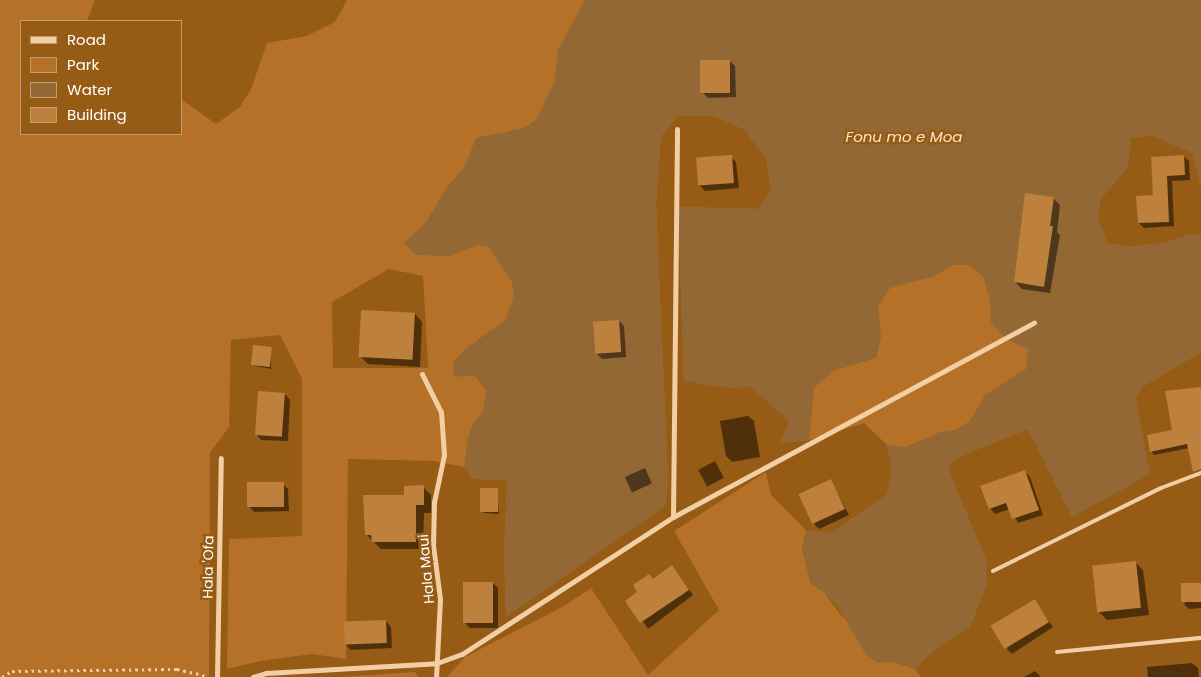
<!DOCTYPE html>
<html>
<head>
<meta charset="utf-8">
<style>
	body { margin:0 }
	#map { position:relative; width:1201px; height:677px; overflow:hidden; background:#965b14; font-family:Poppins,sans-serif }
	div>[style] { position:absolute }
	.green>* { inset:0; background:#b57127 }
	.water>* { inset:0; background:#936835 }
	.shadow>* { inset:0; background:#0007; transform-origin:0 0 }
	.building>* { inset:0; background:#be813d; transform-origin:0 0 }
	.path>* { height:3px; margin-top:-1.5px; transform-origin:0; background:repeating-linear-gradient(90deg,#f2cea5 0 2.5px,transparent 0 6.5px) }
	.lane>* { height:4px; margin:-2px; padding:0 2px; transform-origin:2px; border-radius:2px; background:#f2cea5 }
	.street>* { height:5px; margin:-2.5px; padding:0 2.5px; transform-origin:2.5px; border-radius:2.5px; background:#f2cea5 }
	span { translate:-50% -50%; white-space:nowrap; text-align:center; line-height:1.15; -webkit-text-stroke:5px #965b14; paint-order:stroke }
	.street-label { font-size:14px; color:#fff }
	.water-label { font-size:15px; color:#fbe5cd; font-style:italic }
	.legend { position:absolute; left:20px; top:20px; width:162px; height:115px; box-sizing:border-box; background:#965b14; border:1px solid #c09d72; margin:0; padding:6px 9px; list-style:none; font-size:15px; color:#fff }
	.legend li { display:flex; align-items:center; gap:10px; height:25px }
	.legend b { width:25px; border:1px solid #c09d72 }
</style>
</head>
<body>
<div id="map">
	<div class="green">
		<i style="clip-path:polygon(evenodd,0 0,95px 0,87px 21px,21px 21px,21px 134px,181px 134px,181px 99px,216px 124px,240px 107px,251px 89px,267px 43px,307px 36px,335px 22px,347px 0,609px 0,1098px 218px,1107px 243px,1128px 247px,1162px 243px,1193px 234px,1201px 235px,1201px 352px,1142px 387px,1136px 398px,1055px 481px,1028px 429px,970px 452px,947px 465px,971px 526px,887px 494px,892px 468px,886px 444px,864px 423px,809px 440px,781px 443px,789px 421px,777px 408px,786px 382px,684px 381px,678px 207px,758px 209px,771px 191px,766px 159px,745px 130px,715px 116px,677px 116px,661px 136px,656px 205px,668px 480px,665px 506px,506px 617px,504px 552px,507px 480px,472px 479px,464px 467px,434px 461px,348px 459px,346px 659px,312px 654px,260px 661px,227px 669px,229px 539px,302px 536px,302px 379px,280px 335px,231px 340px,229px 427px,210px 453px,209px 677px,0 677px,0 0,389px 269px,423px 276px,428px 368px,333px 368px,332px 302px,389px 269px)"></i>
		<i style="clip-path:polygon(766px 472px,771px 495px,806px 530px,802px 549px,811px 584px,824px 592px,842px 617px,987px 585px,893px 662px,915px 669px,921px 677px,447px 677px,465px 657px,564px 606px,591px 588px,648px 675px,719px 610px,674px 531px)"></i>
		<i style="clip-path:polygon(415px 672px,418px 677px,341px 677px)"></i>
	</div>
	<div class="water">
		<i style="clip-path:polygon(585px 0,1201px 0,1201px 189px,1192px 153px,1150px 135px,1131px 139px,1128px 167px,1101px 199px,1098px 218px,1107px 243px,1128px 247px,1162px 243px,1193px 234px,1201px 235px,1201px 352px,1142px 387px,1136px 398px,1150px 474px,1072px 517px,1028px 429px,970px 452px,947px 465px,987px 562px,987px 585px,970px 627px,936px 649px,915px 669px,893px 662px,877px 663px,865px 653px,838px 607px,824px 592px,811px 584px,802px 549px,806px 530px,831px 533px,887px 494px,892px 468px,886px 444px,905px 447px,940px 432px,955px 430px,970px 421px,985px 395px,1026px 369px,1028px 349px,1006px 339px,991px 323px,990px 301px,983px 276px,969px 265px,953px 265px,935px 276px,890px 288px,878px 307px,881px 337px,876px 358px,833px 371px,814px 388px,809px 440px,781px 443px,789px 421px,751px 387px,728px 388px,684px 381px,678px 207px,758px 209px,771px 191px,766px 159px,745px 130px,715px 116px,677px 116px,661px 136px,656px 205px,668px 480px,665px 506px,506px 617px,504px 552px,507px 480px,472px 479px,464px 467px,468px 438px,473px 423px,483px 411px,487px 391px,474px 375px,454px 377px,453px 363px,464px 350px,506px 319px,514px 295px,512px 282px,489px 247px,478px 245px,449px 256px,416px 255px,404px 243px,426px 222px,447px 187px,464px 168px,476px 138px,524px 128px,536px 120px,554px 83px,558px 50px)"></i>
	</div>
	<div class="shadow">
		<i style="clip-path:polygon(730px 61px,735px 66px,736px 97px,708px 98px,702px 92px)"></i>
		<i style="clip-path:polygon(1183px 156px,1189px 161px,1190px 180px,1172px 181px,1174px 226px,1144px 228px,1139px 223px,1154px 196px,1152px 158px)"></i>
		<i style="clip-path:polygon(731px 157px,736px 162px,739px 188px,705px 191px,700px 186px)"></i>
		<i style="clip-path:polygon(1053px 198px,1060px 205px,1057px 232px,1060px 235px,1050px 293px,1022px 289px,1015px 282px)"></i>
		<i style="clip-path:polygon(415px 314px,422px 322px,420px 367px,368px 364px,360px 356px)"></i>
		<i style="clip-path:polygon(619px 321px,624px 326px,626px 357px,602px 359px,597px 354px)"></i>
		<i style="clip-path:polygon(271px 348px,271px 369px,252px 365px)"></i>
		<i style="clip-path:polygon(1201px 388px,1201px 453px,1189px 448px,1154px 455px,1151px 451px,1174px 431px)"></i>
		<i style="clip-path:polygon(285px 394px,290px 400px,288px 441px,261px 440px,256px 434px)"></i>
		<i style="clip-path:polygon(748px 416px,754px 421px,760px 457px,732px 462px,726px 456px,720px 421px)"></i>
		<i style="left:715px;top:461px;width:19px;height:19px;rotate:62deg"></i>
		<i style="left:645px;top:468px;width:17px;height:22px;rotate:66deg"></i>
		<i style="clip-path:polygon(1025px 472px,1030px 477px,1043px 515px,1018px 523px,1010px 509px,995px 514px,990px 508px)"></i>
		<i style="clip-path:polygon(831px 481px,849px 515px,819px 529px,814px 524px)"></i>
		<i style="clip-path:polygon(283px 484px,288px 489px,289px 511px,254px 512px,249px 506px)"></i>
		<i style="clip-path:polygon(423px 487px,431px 495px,431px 513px,424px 513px,423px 549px,381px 549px,367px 535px,406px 497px)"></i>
		<i style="clip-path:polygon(497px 489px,499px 514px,484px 513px,481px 511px)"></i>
		<i style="clip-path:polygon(1135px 562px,1143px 570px,1149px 615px,1107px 620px,1099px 612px)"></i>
		<i style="left:672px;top:567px;width:35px;height:56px;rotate:53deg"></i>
		<i style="clip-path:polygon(493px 583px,498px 588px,498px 628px,470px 628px,465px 623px)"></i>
		<i style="clip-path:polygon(1201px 584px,1201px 608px,1189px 609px,1184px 604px)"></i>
		<i style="clip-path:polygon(1034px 601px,1053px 627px,1012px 654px,1007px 649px)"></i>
		<i style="clip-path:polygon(386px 621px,391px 627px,392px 648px,351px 650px,346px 645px)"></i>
		<i style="clip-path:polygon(1192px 663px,1198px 668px,1199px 677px,1148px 677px,1147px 667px)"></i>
		<i style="clip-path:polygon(1035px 671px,1041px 677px,1024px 677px)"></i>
	</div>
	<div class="building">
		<i style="left:700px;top:60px;width:30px;height:33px"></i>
		<i style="left:732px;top:155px;width:28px;height:36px;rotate:86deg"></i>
		<i style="clip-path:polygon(1184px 155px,1185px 175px,1167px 176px,1169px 222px,1138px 223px,1136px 196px,1153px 195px,1151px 157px)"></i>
		<i style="clip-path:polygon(1025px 193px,1054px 197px,1050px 226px,1053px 226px,1044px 287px,1014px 282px)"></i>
		<i style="left:361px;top:310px;width:54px;height:47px;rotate:3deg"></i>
		<i style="left:619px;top:320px;width:32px;height:26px;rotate:86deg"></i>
		<i style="left:253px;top:345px;width:19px;height:20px;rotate:6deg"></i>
		<i style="clip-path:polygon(1201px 387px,1201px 469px,1193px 472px,1187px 444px,1150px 452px,1147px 435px,1172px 430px,1165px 391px)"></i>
		<i style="left:258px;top:391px;width:27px;height:44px;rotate:4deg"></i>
		<i style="clip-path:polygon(1025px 470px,1039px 510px,1012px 519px,1006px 503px,989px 509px,980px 486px)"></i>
		<i style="left:831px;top:479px;width:33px;height:36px;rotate:65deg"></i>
		<i style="left:284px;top:482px;width:25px;height:37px;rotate:90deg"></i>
		<i style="clip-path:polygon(424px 485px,424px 505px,416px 505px,416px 542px,372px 542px,371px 535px,365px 535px,363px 495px,404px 495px,404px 486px)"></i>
		<i style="left:480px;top:488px;width:18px;height:24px"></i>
		<i style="left:1136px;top:561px;width:47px;height:44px;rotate:84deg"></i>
		<i style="clip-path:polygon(672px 565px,689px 590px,640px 623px,625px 601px,637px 592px,633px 585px,649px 574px,653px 579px)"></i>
		<i style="left:463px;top:582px;width:30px;height:41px"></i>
		<i style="left:1201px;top:583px;width:19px;height:20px;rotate:90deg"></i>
		<i style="left:1035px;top:599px;width:27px;height:52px;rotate:59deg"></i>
		<i style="left:386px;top:620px;width:23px;height:42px;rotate:88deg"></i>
	</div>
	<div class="path">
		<i style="left:2px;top:677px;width:12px;rotate:-31deg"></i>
		<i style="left:12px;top:671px;width:165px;rotate:-0.7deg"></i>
		<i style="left:177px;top:669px;width:28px;rotate:13deg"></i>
	</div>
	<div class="lane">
		<i style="left:993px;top:571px;width:187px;rotate:-26.3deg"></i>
		<i style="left:1161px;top:488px;width:43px;rotate:-20.6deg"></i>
		<i style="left:1057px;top:652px;width:145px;rotate:-5.6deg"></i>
	</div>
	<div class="street">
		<i style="left:422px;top:374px;width:42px;rotate:63.4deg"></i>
		<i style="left:441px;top:412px;width:43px;rotate:86deg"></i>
		<i style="left:444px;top:455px;width:48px;rotate:102deg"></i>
		<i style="left:434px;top:502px;width:43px;rotate:91.3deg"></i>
		<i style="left:433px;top:545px;width:54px;rotate:82.6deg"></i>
		<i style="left:440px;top:599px;width:78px;rotate:92.9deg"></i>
		<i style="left:673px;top:517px;width:388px;rotate:-89.4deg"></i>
		<i style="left:217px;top:677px;width:219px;rotate:-89deg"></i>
		<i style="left:253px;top:677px;width:14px;rotate:-17deg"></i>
		<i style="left:266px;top:673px;width:171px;rotate:-3.3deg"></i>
		<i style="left:437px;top:663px;width:27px;rotate:-20deg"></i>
		<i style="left:462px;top:654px;width:252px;rotate:-33deg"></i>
		<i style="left:673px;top:517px;width:410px;rotate:-28.3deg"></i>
	</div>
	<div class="street-label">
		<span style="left:208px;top:567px;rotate:-89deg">Hala 'Ofa</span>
		<span style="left:426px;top:569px;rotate:-95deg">Hala Maui</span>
	</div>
	<div class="water-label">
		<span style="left:904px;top:137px">Fonu mo e Moa</span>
	</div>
	<ul class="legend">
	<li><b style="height:6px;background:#f2cea5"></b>Road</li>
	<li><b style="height:14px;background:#b57127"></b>Park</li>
	<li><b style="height:14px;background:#936835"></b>Water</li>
	<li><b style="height:14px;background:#be813d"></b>Building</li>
	</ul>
</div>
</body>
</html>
